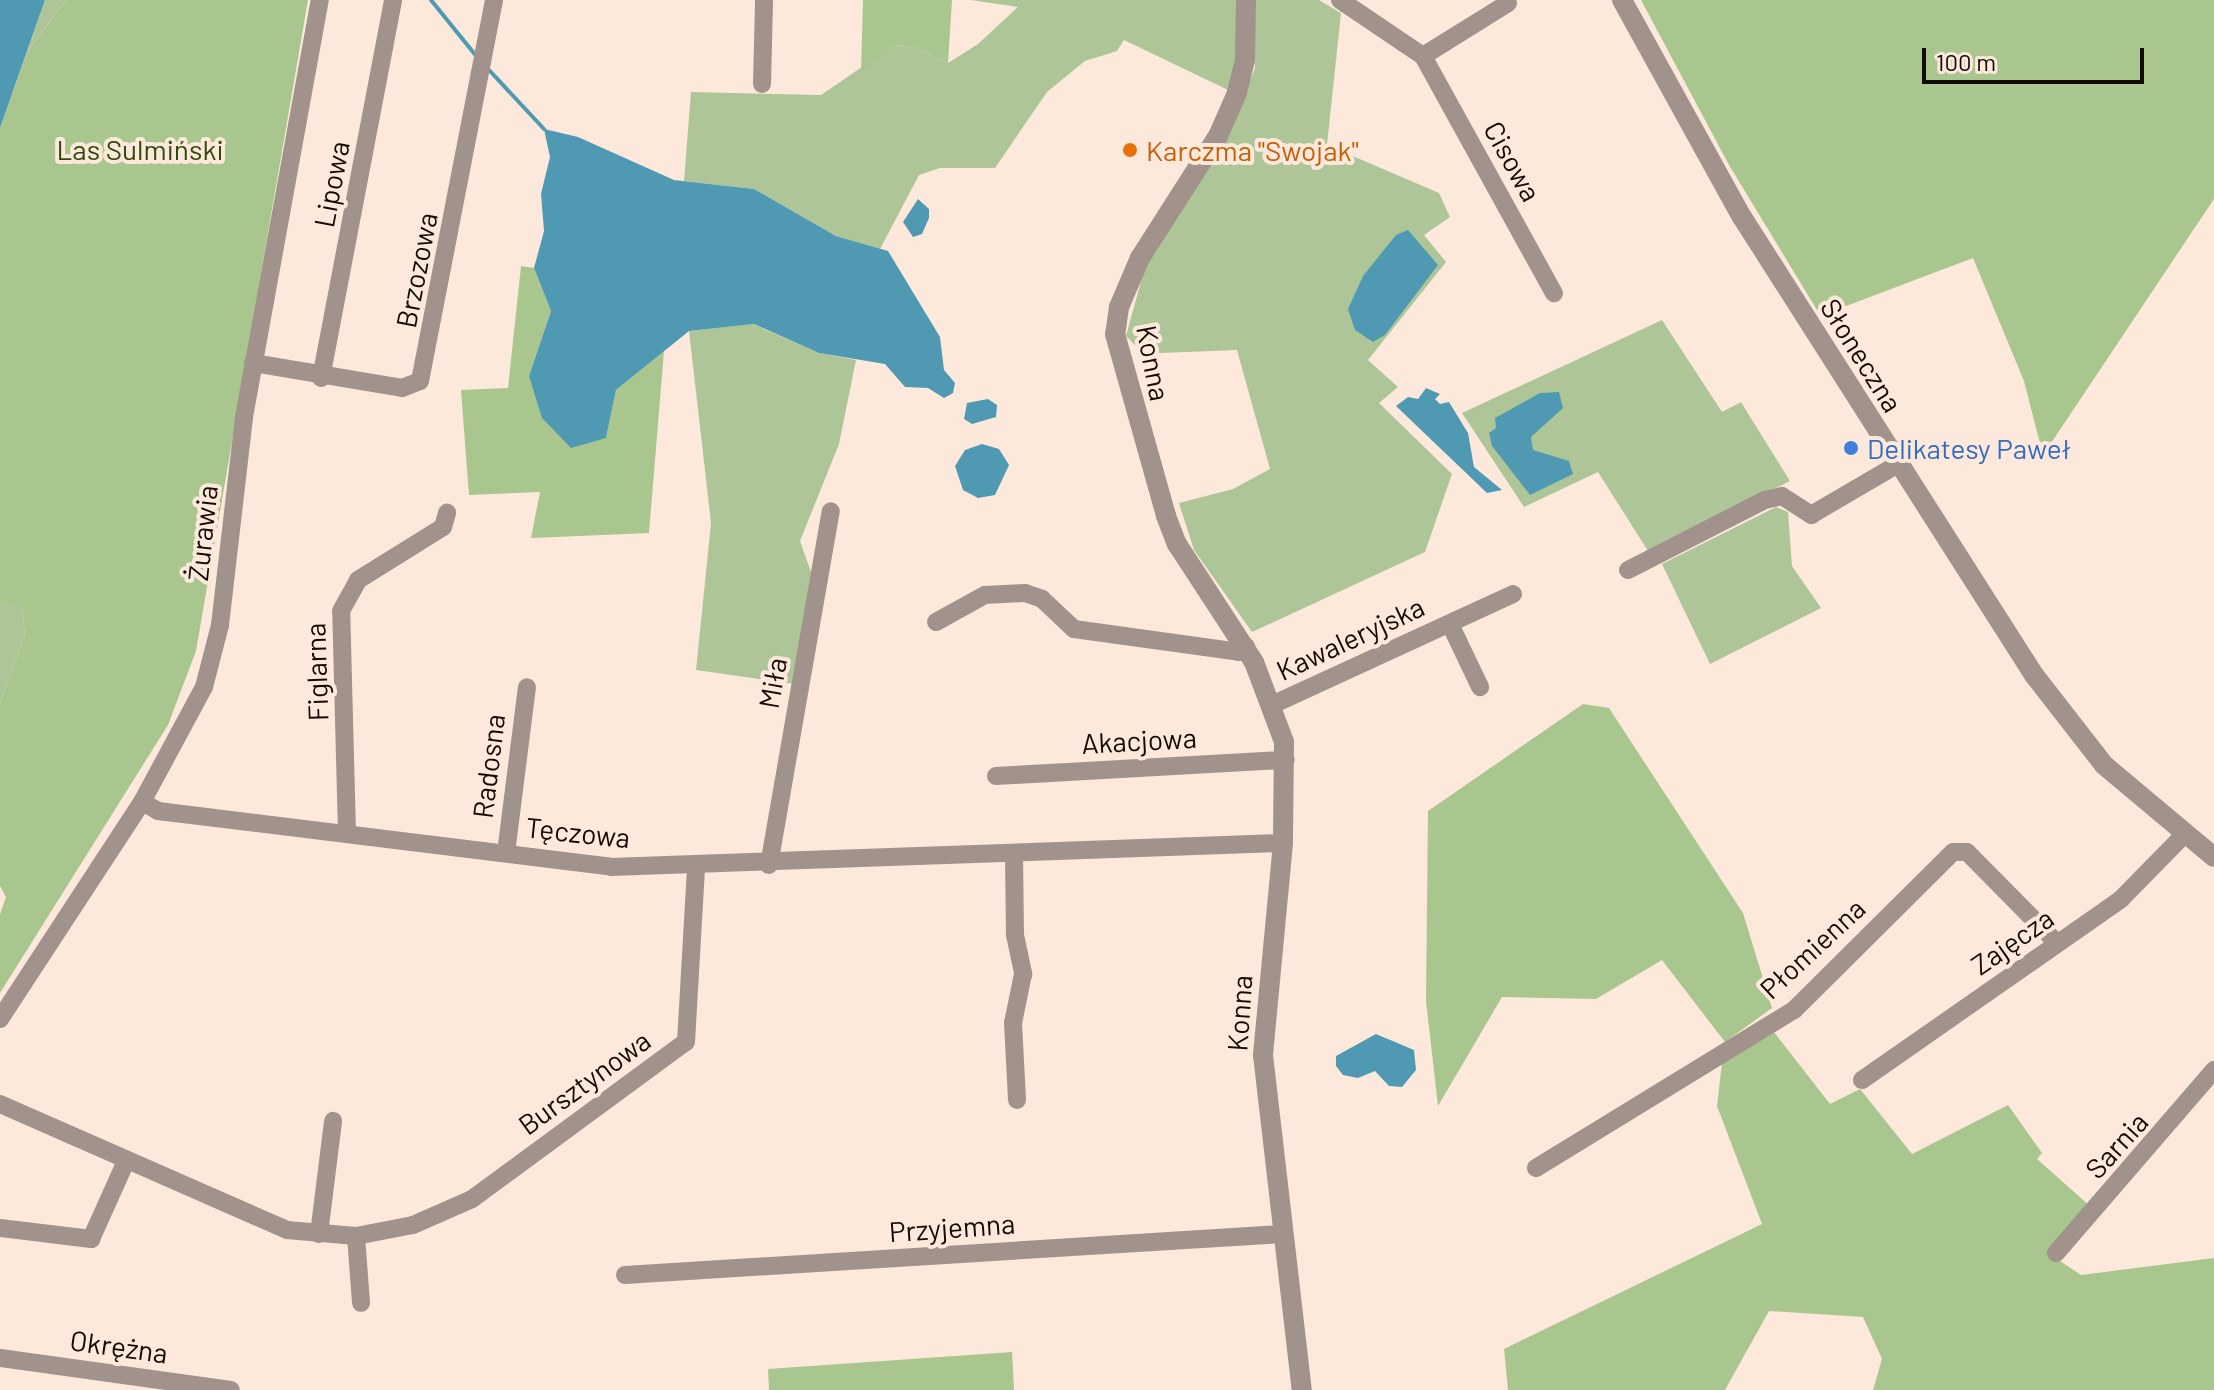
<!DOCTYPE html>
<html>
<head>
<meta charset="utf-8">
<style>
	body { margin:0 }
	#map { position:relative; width:2214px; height:1390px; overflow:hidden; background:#fde9dc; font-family:Barlow,sans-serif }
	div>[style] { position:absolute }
	.green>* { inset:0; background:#aec697 }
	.forest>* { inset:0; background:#a9c68e }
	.water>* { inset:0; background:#4f9ab2 }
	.stream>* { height:4px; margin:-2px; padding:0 2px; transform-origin:2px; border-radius:2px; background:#4f9ab2 }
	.minor>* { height:18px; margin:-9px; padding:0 9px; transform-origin:9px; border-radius:9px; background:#a1928b }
	.tertiary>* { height:20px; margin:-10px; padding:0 10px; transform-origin:10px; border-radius:10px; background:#a1928b }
	.dots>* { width:22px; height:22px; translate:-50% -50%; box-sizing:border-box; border:4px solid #fde9dc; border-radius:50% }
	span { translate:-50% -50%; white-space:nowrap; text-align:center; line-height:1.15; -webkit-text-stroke:8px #fde9dc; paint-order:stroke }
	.park-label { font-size:28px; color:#2f490d }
	.food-label { font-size:28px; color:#c56008 }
	.left { translate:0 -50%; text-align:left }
	.street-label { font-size:28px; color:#140a04 }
	.shop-label { font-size:28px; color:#366cbe }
	.scale { position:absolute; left:1922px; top:48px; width:222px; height:36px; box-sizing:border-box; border:4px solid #140a04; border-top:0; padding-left:10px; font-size:24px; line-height:28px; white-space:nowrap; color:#140a04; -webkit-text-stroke:6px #fde9dc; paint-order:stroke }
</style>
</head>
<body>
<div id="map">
	<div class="green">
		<i style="clip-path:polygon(45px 0,66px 0,27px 52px)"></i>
		<i style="clip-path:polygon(971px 0,1237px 0,1237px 66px,1228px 90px,1124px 40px,1117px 51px,1085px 61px,1047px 92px,995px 168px,940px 168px,919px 175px,880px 249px,836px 236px,754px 189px,684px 181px,691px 92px,821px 95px,894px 45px,916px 47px,948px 63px,978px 44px,1018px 7px)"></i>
		<i style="clip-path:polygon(1255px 0,1319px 0,1341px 13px,1327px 145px,1439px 193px,1450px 217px,1424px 235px,1446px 262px,1368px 360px,1398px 387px,1379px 403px,1452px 474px,1425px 552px,1252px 632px,1194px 550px,1179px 503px,1233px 489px,1270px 469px,1237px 350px,1160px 353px,1136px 346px,1126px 336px,1145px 267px,1231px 126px,1255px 68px)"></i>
		<i style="clip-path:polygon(1662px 320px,1722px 412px,1741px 402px,1790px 481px,1648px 551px,1598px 472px,1524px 507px,1462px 413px)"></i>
		<i style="clip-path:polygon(753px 324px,819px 353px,856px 360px,839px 444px,800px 541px,811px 572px,794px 684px,696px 670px,711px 523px,689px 331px)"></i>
		<i style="clip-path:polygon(1776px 507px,1788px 512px,1792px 566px,1821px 608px,1710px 664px,1662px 564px)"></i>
		<i style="clip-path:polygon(0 602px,22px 605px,25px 635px,0 704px)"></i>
	</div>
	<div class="forest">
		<i style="clip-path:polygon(66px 0,308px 0,196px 651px,168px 725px,0 993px,0 914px,6px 897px,0 886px,0 704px,25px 635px,22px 606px,0 602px,0 128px,27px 52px)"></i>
		<i style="clip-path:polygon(863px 0,952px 0,948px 63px,916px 47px,894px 45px,861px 72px)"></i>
		<i style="clip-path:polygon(1641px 0,2214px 0,2214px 199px,2043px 455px,2024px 381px,1973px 258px,1833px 311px,1817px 310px,1729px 165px)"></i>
		<i style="clip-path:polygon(521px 266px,534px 268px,551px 311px,529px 376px,606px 438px,616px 390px,664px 351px,649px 533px,531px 538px,540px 492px,469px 495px,461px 390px,508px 388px)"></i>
		<i style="clip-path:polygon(1583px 704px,1609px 708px,1743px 913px,1772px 1008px,1725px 1042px,1662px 960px,1596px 999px,1502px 997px,1438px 1106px,1426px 1001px,1428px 811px)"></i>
		<i style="clip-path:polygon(1774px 1032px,1830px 1104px,1860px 1089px,1912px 1154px,2008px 1105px,2042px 1153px,2037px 1159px,2091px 1207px,2057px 1259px,2081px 1275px,2214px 1258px,2214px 1390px,1873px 1390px,1882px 1359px,1863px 1317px,1769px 1311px,1725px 1390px,1508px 1390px,1504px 1349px,1762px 1224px,1717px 1106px,1722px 1063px)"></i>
		<i style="clip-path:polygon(1012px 1352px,1014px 1390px,769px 1390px,768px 1369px)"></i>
	</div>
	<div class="water">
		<i style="clip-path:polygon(0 0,45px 0,0 128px)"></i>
		<i style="clip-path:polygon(544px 129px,578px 137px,674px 180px,754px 189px,836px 236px,888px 251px,940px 337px,944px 370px,955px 383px,953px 393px,944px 398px,928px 388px,905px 387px,885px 364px,819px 353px,754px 324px,689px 331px,616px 390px,606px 438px,571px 448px,542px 418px,529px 376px,551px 311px,534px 268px,544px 231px,541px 194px,550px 157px)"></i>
		<i style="clip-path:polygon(918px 199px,929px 209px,929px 218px,922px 234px,913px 237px,903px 222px)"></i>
		<i style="clip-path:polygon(1408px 230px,1438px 265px,1385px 335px,1373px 342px,1355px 330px,1348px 309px,1363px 276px,1396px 235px)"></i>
		<i style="clip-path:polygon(1426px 388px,1440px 394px,1435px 399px,1440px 404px,1449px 402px,1468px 433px,1474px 467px,1502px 490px,1487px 493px,1396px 406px,1408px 397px,1418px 399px)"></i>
		<i style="clip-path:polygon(1559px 392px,1563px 408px,1531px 437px,1533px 450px,1569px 461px,1573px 474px,1530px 495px,1492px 446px,1489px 433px,1496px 428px,1495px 418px,1540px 393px)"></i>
		<i style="clip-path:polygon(988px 399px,997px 405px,996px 417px,972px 424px,964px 419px,967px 403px)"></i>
		<i style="clip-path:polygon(982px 444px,999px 449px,1009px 465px,995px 495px,978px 498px,963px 490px,955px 466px,965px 450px)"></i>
		<i style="clip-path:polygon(1376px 1034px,1414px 1050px,1416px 1070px,1402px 1087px,1389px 1086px,1375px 1071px,1358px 1078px,1343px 1075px,1336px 1066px,1336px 1056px)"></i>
	</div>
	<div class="stream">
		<i style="left:431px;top:0;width:73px;rotate:51.1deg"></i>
		<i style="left:489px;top:70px;width:81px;rotate:47deg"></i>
	</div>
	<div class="minor">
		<i style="left:1340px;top:0;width:100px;rotate:34deg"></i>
		<i style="left:1423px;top:56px;width:271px;rotate:61.1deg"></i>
		<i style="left:1423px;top:56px;width:100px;rotate:-31.9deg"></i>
		<i style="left:762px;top:84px;width:84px;rotate:-88.6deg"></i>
		<i style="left:253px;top:363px;width:151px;rotate:9.5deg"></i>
		<i style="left:402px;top:388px;width:19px;rotate:-21deg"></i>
		<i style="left:420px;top:381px;width:388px;rotate:-79deg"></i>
		<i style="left:321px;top:378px;width:385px;rotate:-79.2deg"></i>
		<i style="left:1628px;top:570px;width:154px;rotate:-27.1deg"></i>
		<i style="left:1765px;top:500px;width:17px;rotate:-13deg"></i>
		<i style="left:1782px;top:496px;width:35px;rotate:33deg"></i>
		<i style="left:1811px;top:515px;width:101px;rotate:-30.4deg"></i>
		<i style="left:936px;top:622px;width:56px;rotate:-28.9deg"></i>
		<i style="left:985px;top:595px;width:40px;rotate:-2.9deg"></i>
		<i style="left:1025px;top:593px;width:18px;rotate:19deg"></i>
		<i style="left:1042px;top:599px;width:44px;rotate:43.2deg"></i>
		<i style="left:1074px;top:629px;width:167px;rotate:7.9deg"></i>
		<i style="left:1239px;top:652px;width:9px;rotate:-36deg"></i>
		<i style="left:1450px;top:624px;width:70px;rotate:64.5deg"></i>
		<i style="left:1274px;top:704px;width:263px;rotate:-24.7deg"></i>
		<i style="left:996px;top:776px;width:290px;rotate:-3.2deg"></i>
		<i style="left:142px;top:802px;width:18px;rotate:29deg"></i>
		<i style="left:158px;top:811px;width:456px;rotate:7deg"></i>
		<i style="left:611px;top:867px;width:672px;rotate:-2.05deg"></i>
		<i style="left:347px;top:833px;width:222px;rotate:-91.5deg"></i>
		<i style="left:341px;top:611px;width:35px;rotate:-61deg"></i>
		<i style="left:358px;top:580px;width:100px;rotate:-31.9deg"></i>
		<i style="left:443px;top:527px;width:15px;rotate:-74deg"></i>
		<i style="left:506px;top:853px;width:167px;rotate:-82.8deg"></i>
		<i style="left:1014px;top:854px;width:81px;rotate:89.3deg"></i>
		<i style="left:1015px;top:935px;width:40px;rotate:78deg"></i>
		<i style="left:1023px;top:974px;width:50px;rotate:101.5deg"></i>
		<i style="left:1013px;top:1023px;width:77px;rotate:87deg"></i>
		<i style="left:769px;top:865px;width:359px;rotate:-80.1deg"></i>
		<i style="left:0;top:1019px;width:259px;rotate:-56.8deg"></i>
		<i style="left:142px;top:802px;width:131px;rotate:-61.7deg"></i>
		<i style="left:204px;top:687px;width:64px;rotate:-75.5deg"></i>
		<i style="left:220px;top:625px;width:209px;rotate:-83.4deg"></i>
		<i style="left:244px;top:417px;width:424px;rotate:-79.7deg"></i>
		<i style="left:1862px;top:1080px;width:316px;rotate:-34.9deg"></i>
		<i style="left:2121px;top:899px;width:90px;rotate:-45.5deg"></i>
		<i style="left:0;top:1104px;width:313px;rotate:23.7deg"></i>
		<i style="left:287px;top:1230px;width:69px;rotate:5deg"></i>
		<i style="left:356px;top:1236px;width:58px;rotate:-10.9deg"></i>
		<i style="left:413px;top:1225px;width:64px;rotate:-23.8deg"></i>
		<i style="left:472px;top:1199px;width:265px;rotate:-36.3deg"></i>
		<i style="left:686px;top:1042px;width:176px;rotate:-86.7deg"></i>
		<i style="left:1536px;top:1168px;width:303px;rotate:-31.5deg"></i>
		<i style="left:1794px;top:1010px;width:224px;rotate:-44.8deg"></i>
		<i style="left:1953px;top:852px;width:14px"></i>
		<i style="left:1967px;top:852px;width:128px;rotate:45.3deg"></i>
		<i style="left:0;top:1228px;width:92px;rotate:6.9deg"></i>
		<i style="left:91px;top:1239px;width:85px;rotate:-65.8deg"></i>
		<i style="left:319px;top:1234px;width:114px;rotate:-82.9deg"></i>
		<i style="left:356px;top:1236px;width:67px;rotate:85.7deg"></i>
		<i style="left:2056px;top:1253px;width:242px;rotate:-49.2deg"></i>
		<i style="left:625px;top:1275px;width:658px;rotate:-3.57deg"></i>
		<i style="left:0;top:1358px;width:233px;rotate:7.9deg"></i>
	</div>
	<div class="tertiary">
		<i style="left:1246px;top:0;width:60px;rotate:91deg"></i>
		<i style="left:1245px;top:60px;width:34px;rotate:104deg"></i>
		<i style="left:1237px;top:93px;width:47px;rotate:113.8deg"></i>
		<i style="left:1218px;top:136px;width:145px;rotate:122.6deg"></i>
		<i style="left:1140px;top:258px;width:53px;rotate:113.2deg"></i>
		<i style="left:1119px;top:307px;width:27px;rotate:98deg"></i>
		<i style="left:1115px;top:334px;width:189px;rotate:74.3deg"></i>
		<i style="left:1166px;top:516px;width:30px;rotate:69deg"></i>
		<i style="left:1177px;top:544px;width:141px;rotate:56.9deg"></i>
		<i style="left:1254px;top:662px;width:85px;rotate:69.4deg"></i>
		<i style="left:1284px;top:742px;width:101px;rotate:90.6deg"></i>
		<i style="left:1283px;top:843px;width:213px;rotate:95.4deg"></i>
		<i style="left:1263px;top:1055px;width:337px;rotate:83.4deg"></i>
		<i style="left:1622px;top:0;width:248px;rotate:61.1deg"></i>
		<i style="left:1742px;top:217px;width:543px;rotate:57.48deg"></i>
		<i style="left:2034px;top:675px;width:114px;rotate:52.1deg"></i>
		<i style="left:2104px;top:765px;width:143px;rotate:39.9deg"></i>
	</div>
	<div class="dots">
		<i style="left:1130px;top:150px;background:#e8710a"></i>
		<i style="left:1851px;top:448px;background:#3f7fe0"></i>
	</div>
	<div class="park-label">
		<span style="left:140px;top:149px">Las Sulmiński</span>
	</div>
	<div class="food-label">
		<span class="left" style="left:1146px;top:150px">Karczma "Swojak"</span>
	</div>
	<div class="street-label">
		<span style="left:1513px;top:161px;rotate:61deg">Cisowa</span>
		<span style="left:331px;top:184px;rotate:-79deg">Lipowa</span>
		<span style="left:416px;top:270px;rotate:-79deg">Brzozowa</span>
		<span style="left:1862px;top:355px;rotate:58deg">Słoneczna</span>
		<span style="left:1154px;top:363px;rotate:79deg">Konna</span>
		<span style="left:202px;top:533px;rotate:-84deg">Żurawia</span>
		<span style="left:1350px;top:638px;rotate:-25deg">Kawaleryjska</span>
		<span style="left:316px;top:672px;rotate:-92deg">Figlarna</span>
		<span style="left:772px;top:683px;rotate:-80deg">Miła</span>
		<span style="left:1139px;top:740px;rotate:-3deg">Akacjowa</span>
		<span style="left:488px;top:766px;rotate:-83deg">Radosna</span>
		<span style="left:578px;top:832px;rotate:6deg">Tęczowa</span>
		<span style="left:2012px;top:941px;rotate:-35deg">Zajęcza</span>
		<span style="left:1812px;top:948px;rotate:-43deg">Płomienna</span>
		<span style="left:1239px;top:1013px;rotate:-86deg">Konna</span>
		<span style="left:584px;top:1082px;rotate:-36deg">Bursztynowa</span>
		<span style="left:2116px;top:1145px;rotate:-48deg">Sarnia</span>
		<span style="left:952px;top:1227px;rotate:-4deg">Przyjemna</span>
		<span style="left:119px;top:1346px;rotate:8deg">Okrężna</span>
	</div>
	<div class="shop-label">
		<span class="left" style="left:1867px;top:448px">Delikatesy Paweł</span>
	</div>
	<div class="scale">100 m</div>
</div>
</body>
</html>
